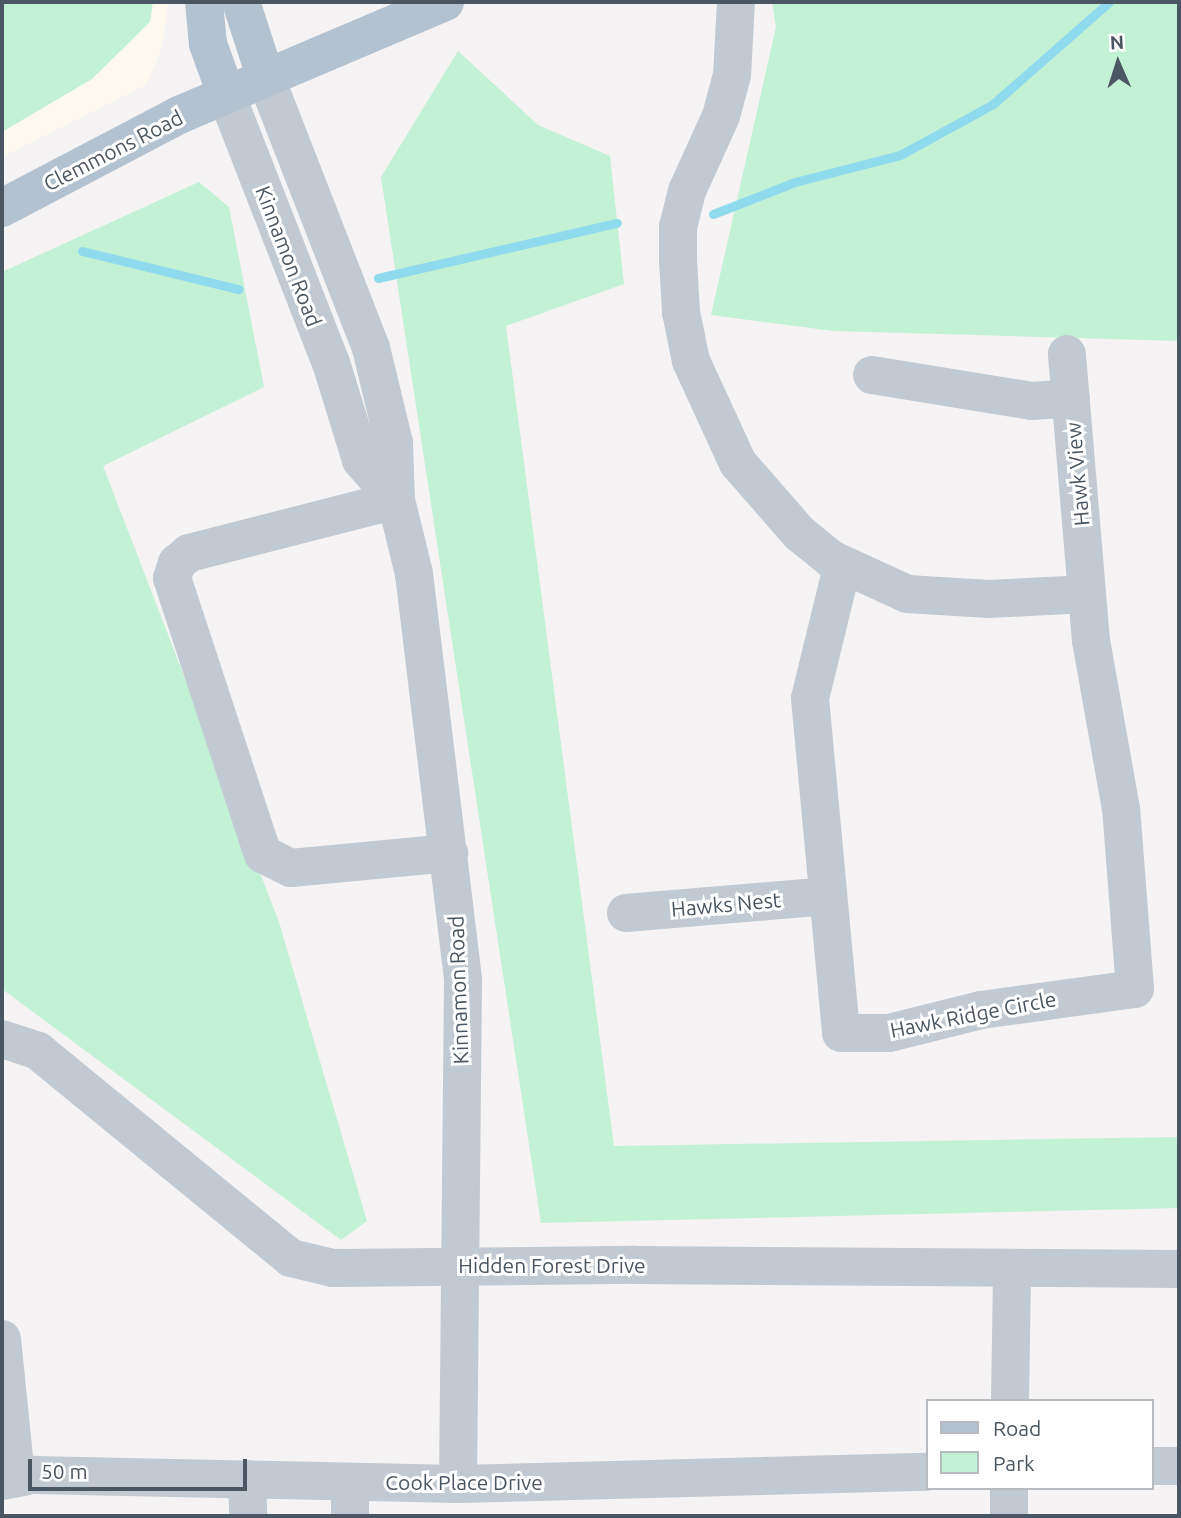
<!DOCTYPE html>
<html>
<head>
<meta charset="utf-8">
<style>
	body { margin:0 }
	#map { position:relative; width:1181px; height:1518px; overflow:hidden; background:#f5f3f3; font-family:Ubuntu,sans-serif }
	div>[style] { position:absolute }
	.commercial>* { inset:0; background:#fdf9ef }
	.green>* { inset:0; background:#c3f1d5 }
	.stream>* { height:9px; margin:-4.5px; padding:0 4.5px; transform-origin:4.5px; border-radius:4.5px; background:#90daee }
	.minor>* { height:38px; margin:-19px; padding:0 19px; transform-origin:19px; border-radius:19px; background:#c1cad2 }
	.major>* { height:38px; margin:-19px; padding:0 19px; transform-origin:19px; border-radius:19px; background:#b3c2d1 }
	span { translate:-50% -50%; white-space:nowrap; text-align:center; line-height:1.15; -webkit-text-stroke:6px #fff; paint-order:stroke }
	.street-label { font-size:21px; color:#4a5661 }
	.frame { position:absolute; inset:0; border:4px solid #4a5661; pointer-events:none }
	.legend { position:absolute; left:926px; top:1399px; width:228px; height:91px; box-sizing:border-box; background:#fff; border:2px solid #b7bbc0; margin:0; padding:9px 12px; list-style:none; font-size:21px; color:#4a5661 }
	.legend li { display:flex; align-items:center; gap:14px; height:35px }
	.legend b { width:35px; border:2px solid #b7bbc0 }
	.north { position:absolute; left:1083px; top:28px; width:70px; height:70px; -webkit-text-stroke:5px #fff; paint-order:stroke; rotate:357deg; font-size:19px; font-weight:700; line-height:28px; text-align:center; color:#4a5661 }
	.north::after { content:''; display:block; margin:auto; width:24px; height:32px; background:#4a5661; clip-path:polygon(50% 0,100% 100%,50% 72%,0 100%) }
	.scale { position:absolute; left:28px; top:1459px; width:219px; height:32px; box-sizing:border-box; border:4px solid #4a5661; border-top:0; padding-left:9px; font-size:21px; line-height:24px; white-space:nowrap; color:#4a5661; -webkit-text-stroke:5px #fff; paint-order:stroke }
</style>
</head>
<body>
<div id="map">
	<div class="commercial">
		<i style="clip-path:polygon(2px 2px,168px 2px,162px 48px,146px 85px,2px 157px)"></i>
	</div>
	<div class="green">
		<i style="clip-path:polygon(2px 2px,153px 2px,150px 22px,92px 79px,2px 132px)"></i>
		<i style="clip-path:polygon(772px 2px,1179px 2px,1179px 341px,834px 331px,711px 315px,776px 27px)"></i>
		<i style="clip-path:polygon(458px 51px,538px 125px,610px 156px,624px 284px,506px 326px,614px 1146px,1179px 1137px,1179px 1208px,541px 1223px,381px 177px)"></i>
		<i style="clip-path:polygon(199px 182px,229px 207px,264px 387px,103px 466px,279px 922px,367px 1221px,341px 1240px,2px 989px,2px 272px)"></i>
	</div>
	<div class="stream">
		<i style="left:713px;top:214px;width:88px;rotate:-21.3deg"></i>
		<i style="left:795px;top:182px;width:108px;rotate:-14.4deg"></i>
		<i style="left:900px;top:155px;width:106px;rotate:-28.7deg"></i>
		<i style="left:993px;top:104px;width:154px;rotate:-41.3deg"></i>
		<i style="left:82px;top:251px;width:161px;rotate:13.7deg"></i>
		<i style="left:378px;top:278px;width:245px;rotate:-13deg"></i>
	</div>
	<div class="minor">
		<i style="left:736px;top:2px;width:73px;rotate:93.1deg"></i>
		<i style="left:732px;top:75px;width:42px;rotate:105deg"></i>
		<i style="left:721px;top:116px;width:82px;rotate:114.4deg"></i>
		<i style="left:687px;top:191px;width:36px;rotate:104deg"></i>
		<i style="left:678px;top:226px;width:34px;rotate:90deg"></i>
		<i style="left:678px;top:260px;width:52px;rotate:86.7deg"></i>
		<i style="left:681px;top:312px;width:50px;rotate:78.5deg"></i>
		<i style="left:691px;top:361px;width:112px;rotate:65.3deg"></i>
		<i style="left:738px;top:463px;width:93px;rotate:48.9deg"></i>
		<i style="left:799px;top:533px;width:41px;rotate:39.1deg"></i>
		<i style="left:831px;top:559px;width:84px;rotate:24.7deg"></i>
		<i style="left:907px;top:594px;width:82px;rotate:3.5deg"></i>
		<i style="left:989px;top:599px;width:98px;rotate:-2.9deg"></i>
		<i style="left:265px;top:76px;width:292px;rotate:68.7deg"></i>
		<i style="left:371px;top:348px;width:98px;rotate:76.4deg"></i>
		<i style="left:394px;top:443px;width:57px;rotate:88deg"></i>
		<i style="left:396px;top:500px;width:76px;rotate:76.3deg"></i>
		<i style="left:414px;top:574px;width:410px;rotate:83.1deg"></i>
		<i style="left:463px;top:981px;width:503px;rotate:90.57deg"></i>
		<i style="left:226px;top:94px;width:289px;rotate:68.7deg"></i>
		<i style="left:331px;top:363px;width:102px;rotate:72.8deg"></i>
		<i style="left:361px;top:460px;width:53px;rotate:48.8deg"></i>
		<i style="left:872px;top:375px;width:162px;rotate:9.2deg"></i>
		<i style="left:1032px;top:401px;width:39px;rotate:-4deg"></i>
		<i style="left:396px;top:500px;width:214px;rotate:165.6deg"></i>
		<i style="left:189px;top:553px;width:16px;rotate:140deg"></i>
		<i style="left:177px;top:563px;width:16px;rotate:108deg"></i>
		<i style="left:172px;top:578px;width:291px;rotate:71.8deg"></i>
		<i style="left:263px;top:854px;width:31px;rotate:27deg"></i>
		<i style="left:291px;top:868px;width:159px;rotate:-5.4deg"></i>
		<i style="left:842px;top:567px;width:135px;rotate:103.7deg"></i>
		<i style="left:810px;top:698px;width:336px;rotate:84.7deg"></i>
		<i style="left:841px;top:1033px;width:48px"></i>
		<i style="left:889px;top:1033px;width:95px;rotate:-14deg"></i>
		<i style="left:981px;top:1010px;width:155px;rotate:-7.8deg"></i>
		<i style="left:1135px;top:989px;width:181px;rotate:-94.4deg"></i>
		<i style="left:1121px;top:809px;width:171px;rotate:-100.1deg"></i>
		<i style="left:1091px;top:641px;width:288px;rotate:-94.8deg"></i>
		<i style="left:626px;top:913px;width:202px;rotate:-4.8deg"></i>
		<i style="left:2px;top:1039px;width:38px;rotate:18deg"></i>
		<i style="left:38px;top:1051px;width:327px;rotate:39.3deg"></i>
		<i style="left:291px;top:1258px;width:43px;rotate:13.4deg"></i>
		<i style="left:333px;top:1268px;width:302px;rotate:-0.6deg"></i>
		<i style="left:635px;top:1265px;width:544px;rotate:0.42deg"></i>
		<i style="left:2px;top:1339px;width:140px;rotate:84.2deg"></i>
		<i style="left:1010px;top:1401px;width:133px;rotate:-89.1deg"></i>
		<i style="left:1151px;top:1466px;width:28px"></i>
		<i style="left:247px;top:1479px;width:37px;rotate:88deg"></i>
		<i style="left:2px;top:1481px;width:33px;rotate:-11deg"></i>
		<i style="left:34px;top:1475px;width:424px;rotate:1.2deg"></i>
		<i style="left:458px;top:1484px;width:469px;rotate:-1.5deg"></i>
		<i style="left:350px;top:1482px;width:34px;rotate:90deg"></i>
		<i style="left:1009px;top:1488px;width:28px;rotate:90deg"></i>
	</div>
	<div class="major">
		<i style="left:204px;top:2px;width:42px;rotate:84.6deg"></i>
		<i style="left:208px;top:44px;width:53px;rotate:70.2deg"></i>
		<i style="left:241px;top:2px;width:78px;rotate:72deg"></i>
		<i style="left:2px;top:208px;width:200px;rotate:-27.7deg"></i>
		<i style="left:179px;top:115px;width:289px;rotate:-23deg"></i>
	</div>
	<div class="street-label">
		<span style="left:113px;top:150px;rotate:-27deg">Clemmons Road</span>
		<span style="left:289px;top:256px;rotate:69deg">Kinnamon Road</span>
		<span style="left:1077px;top:474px;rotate:-95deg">Hawk View</span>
		<span style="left:726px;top:904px;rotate:-5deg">Hawks Nest</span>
		<span style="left:458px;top:990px;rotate:-92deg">Kinnamon Road</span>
		<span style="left:973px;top:1014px;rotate:-11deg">Hawk Ridge Circle</span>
		<span style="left:552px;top:1265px">Hidden Forest Drive</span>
		<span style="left:464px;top:1482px">Cook Place Drive</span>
	</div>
	<div class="frame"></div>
	<ul class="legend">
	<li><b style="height:9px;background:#b3c2d1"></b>Road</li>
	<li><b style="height:19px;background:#c3f1d5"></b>Park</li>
	</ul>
	<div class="north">N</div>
	<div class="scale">50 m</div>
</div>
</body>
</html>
